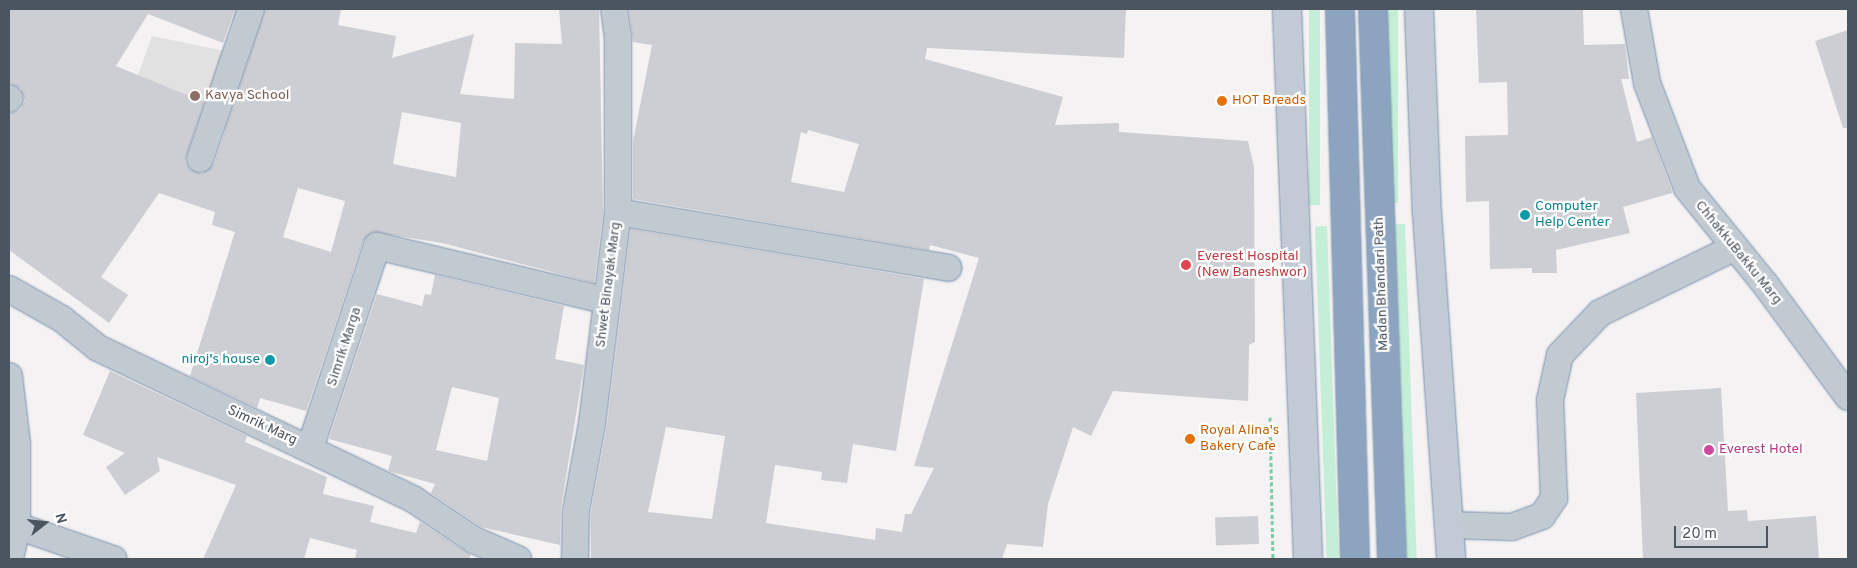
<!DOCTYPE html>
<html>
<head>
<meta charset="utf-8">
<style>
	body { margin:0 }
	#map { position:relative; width:1857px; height:568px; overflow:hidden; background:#f4f2f2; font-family:Overpass,sans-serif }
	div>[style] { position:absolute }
	.education>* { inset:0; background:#e2e1e1 }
	.green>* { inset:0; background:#c4efd6; transform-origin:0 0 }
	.building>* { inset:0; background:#cdced4; transform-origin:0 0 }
	.path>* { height:3px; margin-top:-1.5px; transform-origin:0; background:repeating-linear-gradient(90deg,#7ccda7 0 4px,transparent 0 6.5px) }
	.roads { filter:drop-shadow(0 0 1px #778fab) drop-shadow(0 0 1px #778fab) }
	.street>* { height:26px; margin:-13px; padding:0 13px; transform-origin:13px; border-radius:13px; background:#c1c9d1 }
	.secondary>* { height:28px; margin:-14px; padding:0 14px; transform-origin:14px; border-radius:14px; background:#c1cad5 }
	.highway>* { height:28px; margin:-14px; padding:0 14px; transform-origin:14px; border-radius:14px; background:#8ca4bf }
	.dots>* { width:14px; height:14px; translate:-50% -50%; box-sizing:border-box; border:2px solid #fff; border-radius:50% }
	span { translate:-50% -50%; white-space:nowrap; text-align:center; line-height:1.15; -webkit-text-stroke:4.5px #fff; paint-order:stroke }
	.education-label { font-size:14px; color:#785e54 }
	.left { translate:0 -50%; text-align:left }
	.food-label { font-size:14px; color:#c56008 }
	.culture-label { font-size:14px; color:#0d838f }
	.right { translate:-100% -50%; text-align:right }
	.street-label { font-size:14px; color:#4a5560 }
	.health-label { font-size:14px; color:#be3a42 }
	.hotel-label { font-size:14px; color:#b23c85 }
	.frame { position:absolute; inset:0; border:10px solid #4a5560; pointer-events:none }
	.north { position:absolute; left:20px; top:498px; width:50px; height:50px; -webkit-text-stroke:4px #fff; paint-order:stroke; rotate:74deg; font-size:14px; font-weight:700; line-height:20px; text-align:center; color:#4a5560 }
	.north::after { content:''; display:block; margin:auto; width:18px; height:22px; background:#4a5560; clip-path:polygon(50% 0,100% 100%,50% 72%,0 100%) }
	.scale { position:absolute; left:1674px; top:526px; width:94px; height:22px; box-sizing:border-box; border:2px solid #4a5560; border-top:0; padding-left:6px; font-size:15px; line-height:18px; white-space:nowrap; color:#4a5560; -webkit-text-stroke:4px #fff; paint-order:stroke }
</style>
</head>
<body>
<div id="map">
	<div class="education">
		<i style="clip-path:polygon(235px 9px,285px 9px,247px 138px,195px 123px,113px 145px,152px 36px,225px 51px)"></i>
	</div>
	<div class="green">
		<i style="left:1309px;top:9px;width:11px;height:196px"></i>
		<i style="left:1388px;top:9px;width:10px;height:194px"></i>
		<i style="left:1405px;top:224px;width:335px;height:10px;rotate:88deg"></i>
		<i style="left:1327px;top:226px;width:333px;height:12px;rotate:88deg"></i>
	</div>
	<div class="building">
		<i style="clip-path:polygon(evenodd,9px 9px,235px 9px,223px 43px,148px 14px,116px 66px,204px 102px,185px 161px,189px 169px,202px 174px,214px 164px,266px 9px,341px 9px,338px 25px,396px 36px,392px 58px,474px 34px,460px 94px,514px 99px,515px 43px,562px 44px,559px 9px,599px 9px,603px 211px,594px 283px,442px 243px,373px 232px,363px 241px,306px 411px,260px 398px,257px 408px,190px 376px,235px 232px,212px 225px,215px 212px,159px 193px,101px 277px,128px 295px,109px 323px,9px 250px,9px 114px,20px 110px,25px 101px,21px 88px,9px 83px,9px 9px,402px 112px,461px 123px,456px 177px,393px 164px,402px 112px,9px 9px,298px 188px,345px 201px,331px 252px,283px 237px,298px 188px)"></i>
		<i style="clip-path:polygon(evenodd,629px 9px,1126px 9px,1124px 58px,927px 48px,925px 59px,1063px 97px,1055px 125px,1119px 123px,1119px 132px,1248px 141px,1254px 167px,1255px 342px,1249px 345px,1248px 401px,1113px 391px,1091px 436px,1073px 427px,1048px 504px,1043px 547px,1007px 544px,1002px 559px,591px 559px,591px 513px,607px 426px,631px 229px,924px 279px,896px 451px,853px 444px,847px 483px,821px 480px,822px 472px,775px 465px,766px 523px,875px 540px,876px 528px,902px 532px,905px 514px,911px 514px,934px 468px,914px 466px,979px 258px,930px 245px,929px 250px,633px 199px,633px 141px,652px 45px,633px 42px,629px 9px,808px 130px,859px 144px,844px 192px,791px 182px,801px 132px,807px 134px,808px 130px,629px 9px,666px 427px,725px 436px,712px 519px,648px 512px,666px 427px)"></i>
		<i style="clip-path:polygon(1476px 9px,1583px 10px,1584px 45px,1625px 44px,1629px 79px,1621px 79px,1637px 142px,1652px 137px,1671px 188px,1672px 193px,1623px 207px,1630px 233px,1556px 250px,1557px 273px,1532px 273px,1532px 268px,1490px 269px,1489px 201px,1466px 202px,1465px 136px,1508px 135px,1507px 82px,1479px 83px)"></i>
		<i style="clip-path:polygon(1848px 30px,1848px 128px,1843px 128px,1815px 41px)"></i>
		<i style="clip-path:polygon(evenodd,435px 275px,564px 306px,555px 359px,584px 365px,561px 508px,560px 545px,481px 527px,431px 493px,435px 484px,388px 471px,392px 456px,329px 439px,377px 294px,422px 306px,425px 294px,431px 295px,435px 275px,452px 387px,499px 398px,487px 461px,436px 450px,452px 387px)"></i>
		<i style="clip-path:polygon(110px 371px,247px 436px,245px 442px,327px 477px,323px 494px,374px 506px,370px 522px,416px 533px,420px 522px,471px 555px,469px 559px,355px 559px,357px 550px,310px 538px,304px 559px,203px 559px,236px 485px,157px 457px,160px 471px,125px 495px,106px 467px,125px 453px,83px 435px)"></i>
		<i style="clip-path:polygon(1721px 388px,1728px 511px,1747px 510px,1748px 521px,1816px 516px,1819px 559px,1643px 559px,1636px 393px)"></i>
		<i style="left:1258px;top:516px;width:28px;height:43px;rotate:88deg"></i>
	</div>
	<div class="path">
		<i style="left:1270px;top:417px;width:142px;rotate:88.8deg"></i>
	</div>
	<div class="roads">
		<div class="street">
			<i style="left:1634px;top:9px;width:75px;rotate:80deg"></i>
			<i style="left:1647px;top:83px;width:112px;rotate:69.1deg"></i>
			<i style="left:1687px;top:188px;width:124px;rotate:50.9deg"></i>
			<i style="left:1765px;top:284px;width:140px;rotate:53.7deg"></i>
			<i style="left:9px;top:99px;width:1px;rotate:-45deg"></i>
			<i style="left:200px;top:159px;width:158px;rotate:-71.2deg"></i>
			<i style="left:618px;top:212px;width:335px;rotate:9.6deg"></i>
			<i style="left:9px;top:289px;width:61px;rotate:29.5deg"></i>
			<i style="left:62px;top:319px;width:46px;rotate:38.9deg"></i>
			<i style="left:98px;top:348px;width:349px;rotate:25.6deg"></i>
			<i style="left:413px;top:499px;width:73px;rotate:33.9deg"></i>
			<i style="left:474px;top:540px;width:48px;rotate:23.4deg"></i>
			<i style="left:9px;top:376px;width:68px;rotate:83.3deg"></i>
			<i style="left:17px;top:444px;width:82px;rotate:90deg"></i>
			<i style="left:17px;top:526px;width:102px;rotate:19deg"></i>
			<i style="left:310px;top:448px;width:213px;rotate:-71.7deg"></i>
			<i style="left:377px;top:246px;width:236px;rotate:13.4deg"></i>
			<i style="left:1450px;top:525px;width:62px;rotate:1.8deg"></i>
			<i style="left:1512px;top:527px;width:32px;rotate:-20deg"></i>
			<i style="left:1542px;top:516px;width:22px;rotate:-56deg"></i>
			<i style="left:1554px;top:498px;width:98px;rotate:-92.3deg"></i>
			<i style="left:1550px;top:400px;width:46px;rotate:-77.5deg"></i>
			<i style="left:1560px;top:355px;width:58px;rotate:-46.4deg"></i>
			<i style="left:1600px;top:313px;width:149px;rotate:-25.9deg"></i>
			<i style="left:9px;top:527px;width:8px;rotate:-7deg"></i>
			<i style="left:17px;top:526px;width:34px;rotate:102deg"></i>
			<i style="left:575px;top:559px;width:48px;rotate:-88.8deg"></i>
			<i style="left:576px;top:511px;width:88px;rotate:-79.6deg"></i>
			<i style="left:592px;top:424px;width:214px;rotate:-83deg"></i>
			<i style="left:618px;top:212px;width:175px;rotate:-90deg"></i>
			<i style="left:618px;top:37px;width:28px;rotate:-98deg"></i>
		</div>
		<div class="secondary">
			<i style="left:1287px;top:9px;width:550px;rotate:87.81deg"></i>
			<i style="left:1419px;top:9px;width:204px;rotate:87.8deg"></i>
			<i style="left:1427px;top:213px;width:347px;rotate:86deg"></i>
		</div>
		<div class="highway">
			<i style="left:1340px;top:9px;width:550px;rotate:88.44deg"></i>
			<i style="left:1373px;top:9px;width:550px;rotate:88.02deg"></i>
		</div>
	</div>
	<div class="dots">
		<i style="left:195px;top:96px;background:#8d6e63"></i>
		<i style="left:1222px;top:101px;background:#e8710a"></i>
		<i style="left:1525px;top:215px;background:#0f9aa8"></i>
		<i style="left:1186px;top:265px;background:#e0444e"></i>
		<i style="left:270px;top:360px;background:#0f9aa8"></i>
		<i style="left:1190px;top:439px;background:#e8710a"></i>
		<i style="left:1709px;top:450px;background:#d1479c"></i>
	</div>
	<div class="education-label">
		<span class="left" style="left:205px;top:96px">Kavya School</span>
	</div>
	<div class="food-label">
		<span class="left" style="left:1232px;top:101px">HOT Breads</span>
		<span class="left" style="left:1200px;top:439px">Royal Alina's<br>Bakery Cafe</span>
	</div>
	<div class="culture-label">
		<span class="left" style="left:1535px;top:215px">Computer<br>Help Center</span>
		<span class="right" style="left:260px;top:360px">niroj's house</span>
	</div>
	<div class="street-label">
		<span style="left:1738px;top:253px;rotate:51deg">ChhakkuBakku Marg</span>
		<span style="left:1382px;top:284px;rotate:-92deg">Madan Bhandari Path</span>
		<span style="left:609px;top:285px;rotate:-83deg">Shwet Binayak Marg</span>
		<span style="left:345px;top:347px;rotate:-72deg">Simrik Marga</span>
		<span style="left:262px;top:426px;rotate:25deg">Simrik Marg</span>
	</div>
	<div class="health-label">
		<span class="left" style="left:1197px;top:265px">Everest Hospital<br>(New Baneshwor)</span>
	</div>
	<div class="hotel-label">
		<span class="left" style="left:1719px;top:450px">Everest Hotel</span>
	</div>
	<div class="frame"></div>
	<div class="north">N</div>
	<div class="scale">20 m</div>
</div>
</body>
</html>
